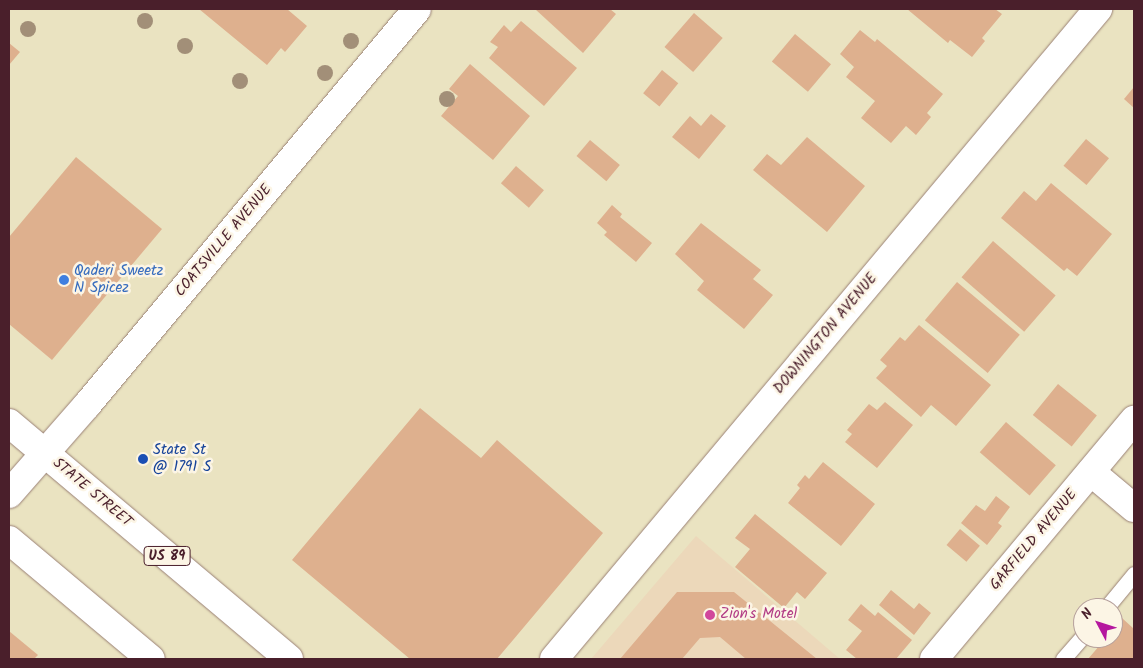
<!DOCTYPE html>
<html>
<head>
<meta charset="utf-8">
<style>
	body { margin:0 }
	#map { position:relative; width:1143px; height:668px; overflow:hidden; background:#eae3c1; font-family:Kalam,sans-serif }
	div>[style] { position:absolute }
	.built>* { inset:0; background:#ecd8ba }
	.building>* { inset:0; background:#deb08e; transform-origin:0 0 }
	.roads { filter:drop-shadow(0 0 1px #9a8176) drop-shadow(0 0 1px #9a8176) }
	.service>* { height:15px; margin:-7.5px; padding:0 7.5px; transform-origin:7.5px; border-radius:7.5px; background:#fff }
	.minor>* { height:28px; margin:-14px; padding:0 14px; transform-origin:14px; border-radius:14px; background:#fff }
	.primary>* { height:28px; margin:-14px; padding:0 14px; transform-origin:14px; border-radius:14px; background:#fff }
	.trees>* { width:16px; height:16px; margin:-8px; border-radius:50%; background:#a28f78 }
	.dots>* { width:14px; height:14px; translate:-50% -50%; box-sizing:border-box; border:2px solid #fcf5e5; border-radius:50% }
	span { translate:-50% -50%; white-space:nowrap; text-align:center; line-height:1.15; -webkit-text-stroke:5px #fcf5e5; paint-order:stroke }
	.shield-label span { padding:1px 4px; background:#fcf5e5; border:1px solid; border-radius:4px; -webkit-text-stroke-width:0 }
	.shield-label { font-size:14px; color:#4a1f2b; font-weight:700 }
	.street-label { font-size:15px; color:#4a1f2b }
	.shop-label { font-size:15px; color:#366cbe }
	.left { translate:0 -50%; text-align:left }
	.transit-label { font-size:15px; color:#164399 }
	.hotel-label { font-size:15px; color:#b23c85 }
	.frame { position:absolute; inset:0; border:10px solid #4a1f2b; pointer-events:none }
	.north { position:absolute; left:1073px; top:598px; width:50px; height:50px; box-sizing:border-box; background:#fcf5e5; border:1px solid #b59f9b; border-radius:50%; rotate:310deg; font-size:14px; font-weight:700; line-height:20px; text-align:center; color:#4a1f2b }
	.north::after { content:''; display:block; margin:auto; width:18px; height:22px; background:#b5179e; clip-path:polygon(50% 0,100% 100%,50% 72%,0 100%) }
</style>
</head>
<body>
<div id="map">
	<div class="built">
		<i style="clip-path:polygon(696px 536px,840px 659px,591px 659px)"></i>
	</div>
	<div class="building">
		<i style="clip-path:polygon(199px 9px,287px 9px,307px 26px,285px 52px,281px 48px,267px 65px)"></i>
		<i style="clip-path:polygon(535px 9px,610px 9px,616px 14px,583px 53px)"></i>
		<i style="clip-path:polygon(907px 9px,995px 9px,1002px 14px,982px 38px,985px 41px,972px 57px,950px 40px,948px 43px)"></i>
		<i style="left:694px;top:13px;width:38px;height:45px;rotate:41deg"></i>
		<i style="clip-path:polygon(521px 21px,577px 68px,544px 106px,489px 58px,498px 47px,490px 42px,504px 25px,511px 32px)"></i>
		<i style="clip-path:polygon(860px 30px,875px 42px,877px 39px,943px 94px,927px 113px,931px 117px,916px 135px,906px 126px,891px 143px,861px 118px,875px 101px,846px 77px,854px 67px,840px 54px)"></i>
		<i style="left:795px;top:34px;width:47px;height:36px;rotate:40deg"></i>
		<i style="clip-path:polygon(9px 43px,20px 52px,9px 65px)"></i>
		<i style="clip-path:polygon(470px 64px,530px 116px,493px 160px,441px 116px,458px 96px,449px 89px)"></i>
		<i style="left:662px;top:70px;width:21px;height:30px;rotate:39deg"></i>
		<i style="clip-path:polygon(1134px 87px,1134px 108px,1124px 99px)"></i>
		<i style="clip-path:polygon(711px 114px,726px 126px,699px 159px,672px 137px,690px 116px,701px 126px)"></i>
		<i style="clip-path:polygon(807px 137px,865px 186px,827px 232px,753px 170px,767px 154px,781px 165px)"></i>
		<i style="left:1086px;top:139px;width:30px;height:35px;rotate:40deg"></i>
		<i style="left:590px;top:140px;width:39px;height:21px;rotate:40deg"></i>
		<i style="clip-path:polygon(76px 157px,162px 229px,52px 360px,9px 324px,9px 237px)"></i>
		<i style="left:516px;top:166px;width:37px;height:23px;rotate:41deg"></i>
		<i style="clip-path:polygon(1051px 183px,1112px 234px,1077px 276px,1067px 268px,1064px 271px,1001px 218px,1024px 191px,1036px 201px)"></i>
		<i style="clip-path:polygon(612px 205px,622px 214px,620px 217px,652px 243px,636px 262px,604px 235px,607px 232px,597px 223px)"></i>
		<i style="clip-path:polygon(701px 223px,761px 270px,753px 279px,773px 295px,744px 329px,697px 290px,704px 281px,675px 254px)"></i>
		<i style="left:993px;top:241px;width:83px;height:48px;rotate:41deg"></i>
		<i style="left:957px;top:282px;width:82px;height:50px;rotate:40deg"></i>
		<i style="clip-path:polygon(919px 325px,991px 385px,956px 426px,931px 405px,921px 417px,876px 378px,887px 366px,880px 360px,900px 337px,905px 341px)"></i>
		<i style="left:1058px;top:384px;width:50px;height:40px;rotate:39deg"></i>
		<i style="clip-path:polygon(885px 402px,913px 425px,877px 468px,845px 442px,852px 434px,847px 430px,869px 404px,877px 410px)"></i>
		<i style="clip-path:polygon(420px 408px,481px 458px,497px 440px,603px 533px,497px 659px,410px 659px,292px 560px)"></i>
		<i style="left:1006px;top:422px;width:66px;height:40px;rotate:41deg"></i>
		<i style="clip-path:polygon(823px 462px,875px 504px,841px 546px,788px 503px,800px 488px,797px 485px,805px 475px,809px 479px)"></i>
		<i style="clip-path:polygon(996px 496px,1010px 507px,998px 523px,1002px 526px,987px 545px,961px 523px,976px 505px,985px 511px)"></i>
		<i style="clip-path:polygon(755px 514px,827px 573px,805px 599px,797px 592px,784px 608px,735px 567px,750px 549px,735px 538px)"></i>
		<i style="left:960px;top:529px;width:26px;height:21px;rotate:40deg"></i>
		<i style="clip-path:polygon(891px 590px,914px 609px,919px 603px,931px 613px,914px 635px,879px 605px)"></i>
		<i style="clip-path:polygon(677px 592px,734px 592px,817px 659px,746px 659px,720px 637px,700px 638px,682px 659px,620px 659px)"></i>
		<i style="clip-path:polygon(861px 604px,875px 616px,878px 612px,912px 640px,896px 659px,857px 659px,846px 650px,862px 631px,848px 620px)"></i>
		<i style="clip-path:polygon(1122px 618px,1134px 629px,1134px 659px,1088px 659px,1106px 638px,1113px 638px,1113px 629px)"></i>
		<i style="clip-path:polygon(9px 631px,38px 655px,34px 659px,9px 659px)"></i>
	</div>
	<div class="roads">
		<div class="service">
			<i style="left:1106px;top:608px;width:44px;rotate:-50.5deg"></i>
			<i style="left:1063px;top:659px;width:30px;rotate:-49deg"></i>
		</div>
		<div class="minor">
			<i style="left:1091px;top:472px;width:56px;rotate:39.9deg"></i>
			<i style="left:9px;top:494px;width:118px;rotate:-48.8deg"></i>
			<i style="left:87px;top:405px;width:515px;rotate:-50.19deg"></i>
			<i style="left:554px;top:659px;width:848px;rotate:-50.07deg"></i>
			<i style="left:934px;top:659px;width:312px;rotate:-50.1deg"></i>
		</div>
		<div class="primary">
			<i style="left:9px;top:423px;width:366px;rotate:40.1deg"></i>
			<i style="left:9px;top:540px;width:185px;rotate:40deg"></i>
		</div>
	</div>
	<div class="trees">
		<i style="left:145px;top:21px"></i>
		<i style="left:28px;top:29px"></i>
		<i style="left:351px;top:41px"></i>
		<i style="left:185px;top:46px"></i>
		<i style="left:325px;top:73px"></i>
		<i style="left:240px;top:81px"></i>
		<i style="left:447px;top:99px"></i>
	</div>
	<div class="dots">
		<i style="left:64px;top:280px;background:#3f7fe0"></i>
		<i style="left:143px;top:459px;background:#1a4fb4"></i>
		<i style="left:710px;top:615px;background:#d1479c"></i>
	</div>
	<div class="shield-label">
		<span style="left:167px;top:556px">US 89</span>
	</div>
	<div class="street-label">
		<span style="left:224px;top:241px;rotate:-50deg">COATSVILLE AVENUE</span>
		<span style="left:826px;top:334px;rotate:-50deg">DOWNINGTON AVENUE</span>
		<span style="left:92px;top:493px;rotate:40deg">STATE STREET</span>
		<span style="left:1034px;top:540px;rotate:-50deg">GARFIELD AVENUE</span>
	</div>
	<div class="shop-label">
		<span class="left" style="left:74px;top:280px">Qaderi Sweetz<br>N Spicez</span>
	</div>
	<div class="transit-label">
		<span class="left" style="left:153px;top:459px">State St<br>@ 1791 S</span>
	</div>
	<div class="hotel-label">
		<span class="left" style="left:720px;top:615px">Zion's Motel</span>
	</div>
	<div class="frame"></div>
	<div class="north">N</div>
</div>
</body>
</html>
